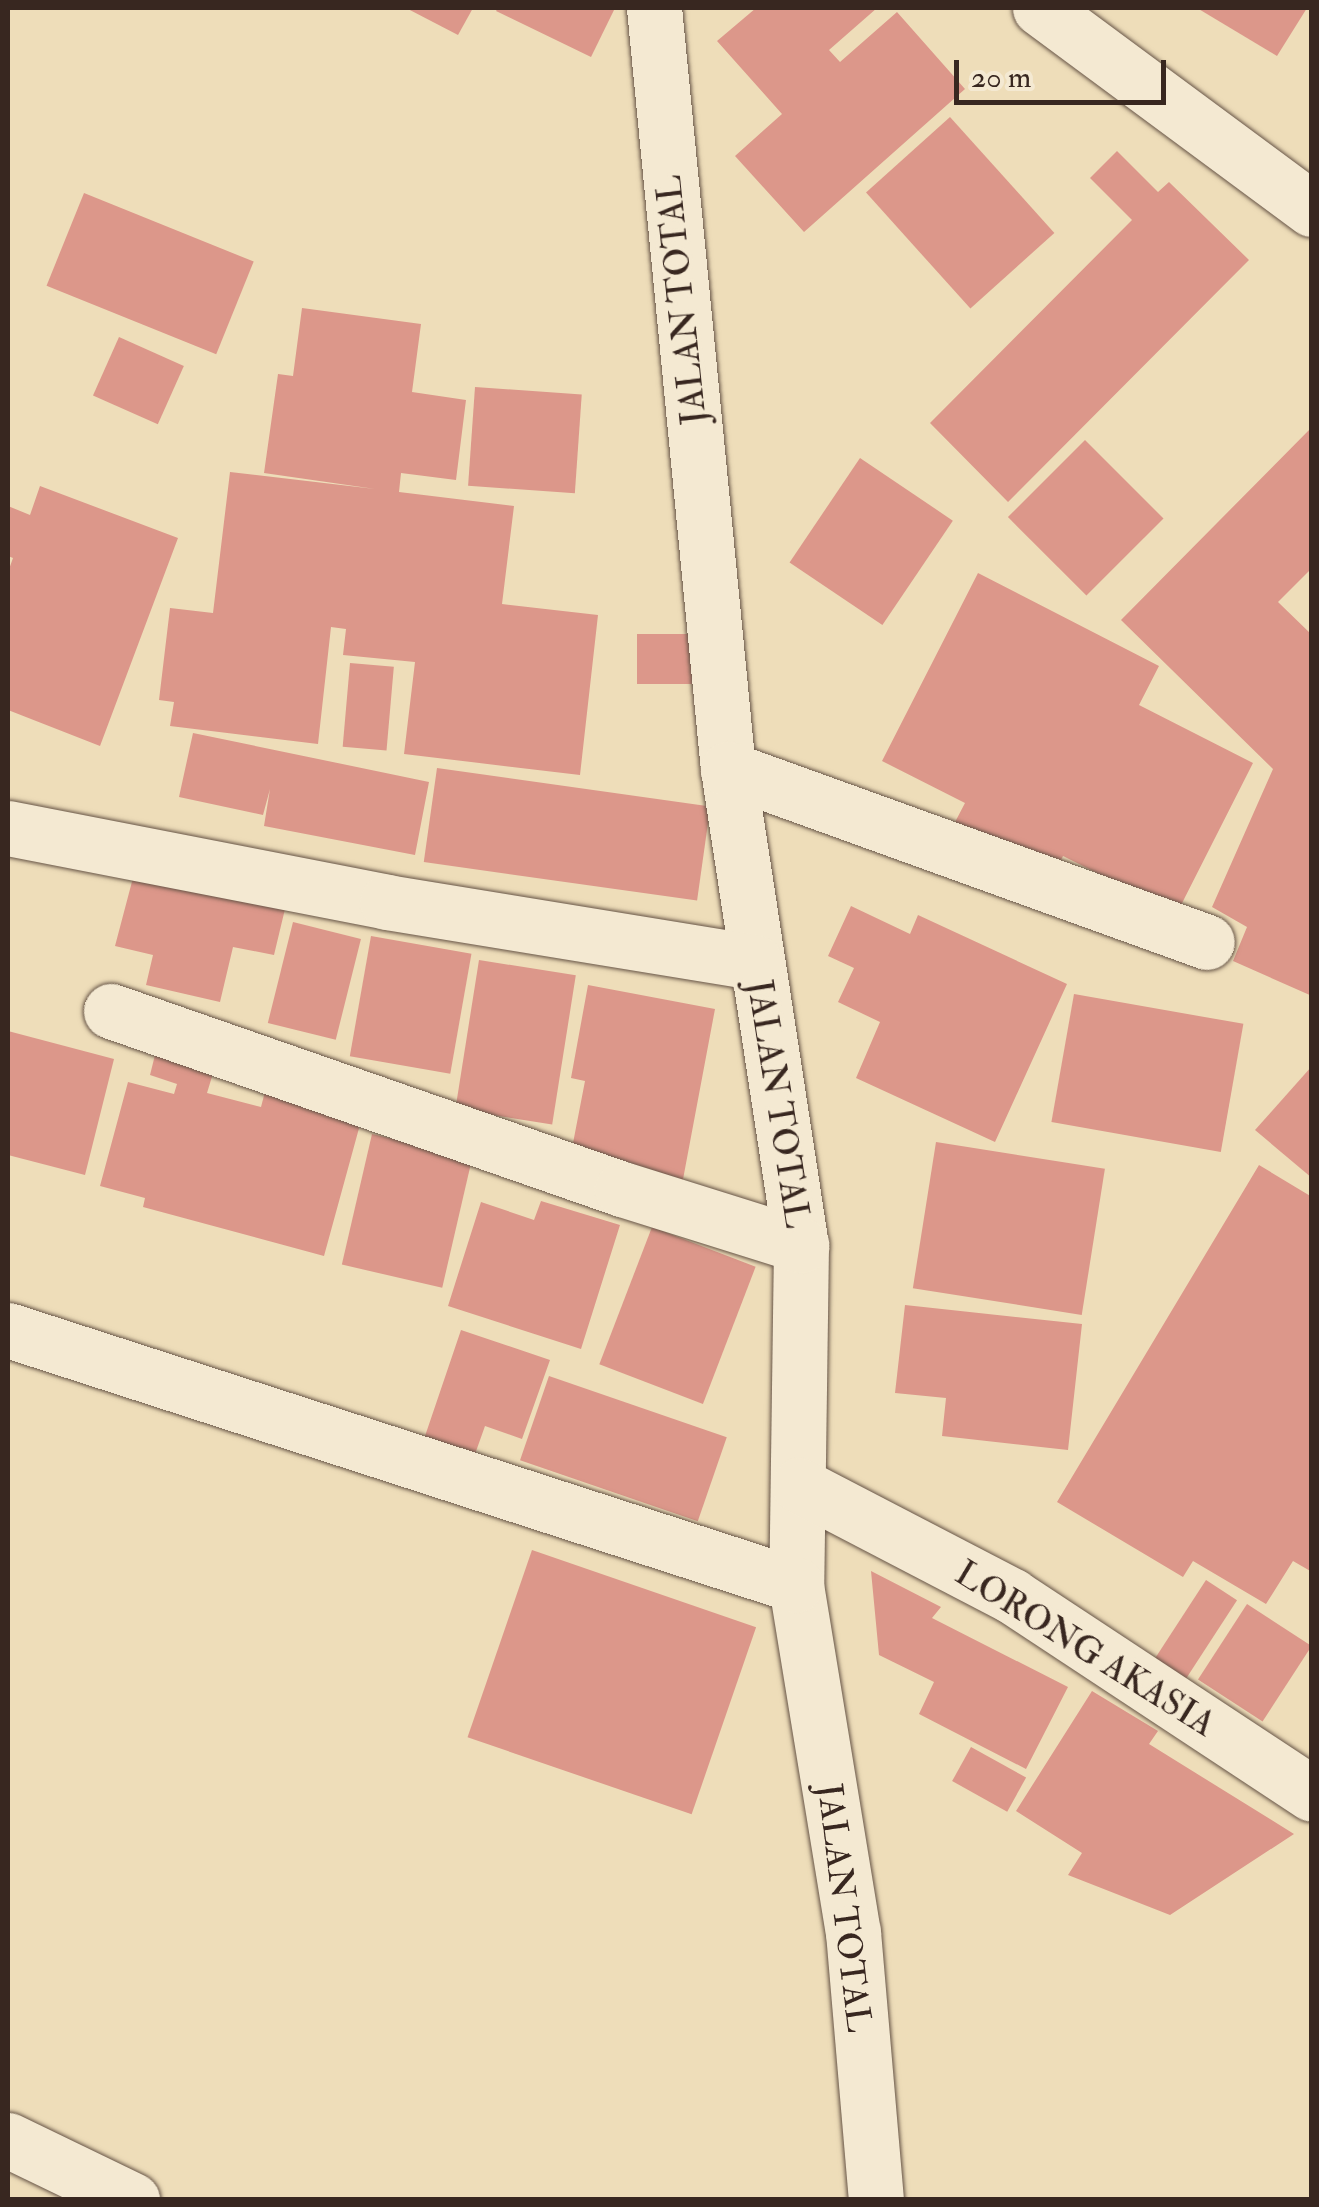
<!DOCTYPE html>
<html>
<head>
<meta charset="utf-8">
<style>
	body { margin:0 }
	#map { position:relative; width:1319px; height:2207px; overflow:hidden; background:#eeddb9; font-family:"IM FELL Double Pica",serif }
	div>[style] { position:absolute }
	.building>* { inset:0; background:#dc978a; transform-origin:0 0 }
	.roads { filter:drop-shadow(0 0 2px #665446) drop-shadow(0 0 2px #665446) }
	.minor>* { height:55px; margin:-27.5px; padding:0 27.5px; transform-origin:27.5px; border-radius:27.5px; background:#f4e9d2 }
	span { translate:-50% -50%; white-space:nowrap; text-align:center; line-height:1.15; -webkit-text-stroke:8px #f4e9d2; paint-order:stroke }
	.street-label { font-size:35px; color:#382720 }
	.frame { position:absolute; inset:0; border:10px solid #382720; pointer-events:none }
	.scale { position:absolute; left:954px; top:60px; width:212px; height:45px; box-sizing:border-box; border:5px solid #382720; border-top:0; padding-left:12px; font-size:30px; line-height:35px; white-space:nowrap; color:#382720; -webkit-text-stroke:8px #f4e9d2; paint-order:stroke }
</style>
</head>
<body>
<div id="map">
	<div class="building">
		<i style="clip-path:polygon(406px 8px,473px 8px,458px 35px)"></i>
		<i style="clip-path:polygon(498px 8px,615px 8px,591px 57px,496px 11px)"></i>
		<i style="clip-path:polygon(756px 8px,877px 8px,829px 50px,840px 62px,897px 12px,965px 89px,804px 232px,735px 156px,782px 114px,717px 41px)"></i>
		<i style="clip-path:polygon(1197px 8px,1307px 8px,1277px 56px)"></i>
		<i style="left:950px;top:117px;width:156px;height:113px;rotate:48deg"></i>
		<i style="clip-path:polygon(1117px 151px,1158px 192px,1169px 182px,1249px 260px,1008px 502px,930px 423px,1132px 220px,1090px 178px)"></i>
		<i style="left:84px;top:193px;width:183px;height:100px;rotate:22deg"></i>
		<i style="clip-path:polygon(302px 308px,421px 324px,412px 392px,466px 400px,456px 480px,401px 473px,399px 492px,514px 506px,502px 604px,598px 615px,580px 775px,404px 754px,415px 662px,343px 655px,346px 629px,331px 627px,318px 744px,170px 726px,174px 702px,159px 700px,170px 608px,213px 613px,230px 472px,375px 489px,264px 473px,278px 374px,293px 376px)"></i>
		<i style="left:119px;top:337px;width:71px;height:64px;rotate:24deg"></i>
		<i style="left:475px;top:387px;width:107px;height:99px;rotate:4deg"></i>
		<i style="clip-path:polygon(1312px 427px,1312px 568px,1278px 602px,1312px 635px,1312px 996px,1233px 961px,1247px 927px,1212px 907px,1273px 769px,1121px 620px)"></i>
		<i style="left:1085px;top:440px;width:111px;height:109px;rotate:45deg"></i>
		<i style="left:860px;top:458px;width:112px;height:126px;rotate:34deg"></i>
		<i style="clip-path:polygon(40px 486px,178px 538px,100px 746px,8px 710px,8px 572px,13px 558px,8px 556px,8px 506px,30px 515px)"></i>
		<i style="clip-path:polygon(978px 573px,1159px 666px,1139px 705px,1253px 763px,1177px 913px,1063px 856px,1053px 876px,953px 826px,965px 803px,882px 761px)"></i>
		<i style="left:637px;top:634px;width:56px;height:50px"></i>
		<i style="left:350px;top:663px;width:44px;height:84px;rotate:5deg"></i>
		<i style="clip-path:polygon(193px 733px,429px 782px,415px 855px,264px 826px,270px 789px,263px 815px,179px 797px)"></i>
		<i style="left:437px;top:768px;width:276px;height:95px;rotate:8deg"></i>
		<i style="clip-path:polygon(134px 874px,285px 909px,274px 955px,233px 947px,220px 1002px,146px 985px,153px 955px,115px 946px)"></i>
		<i style="clip-path:polygon(851px 906px,910px 934px,918px 915px,1067px 984px,995px 1142px,856px 1078px,880px 1022px,838px 1002px,854px 968px,828px 956px)"></i>
		<i style="left:293px;top:922px;width:70px;height:104px;rotate:14deg"></i>
		<i style="left:371px;top:936px;width:102px;height:122px;rotate:10deg"></i>
		<i style="left:479px;top:960px;width:98px;height:151px;rotate:9deg"></i>
		<i style="clip-path:polygon(588px 985px,715px 1009px,681px 1190px,568px 1169px,585px 1081px,571px 1078px)"></i>
		<i style="left:1074px;top:994px;width:172px;height:130px;rotate:10deg"></i>
		<i style="clip-path:polygon(8px 1031px,114px 1059px,85px 1175px,8px 1155px)"></i>
		<i style="clip-path:polygon(156px 1051px,214px 1070px,207px 1093px,261px 1107px,267px 1084px,364px 1110px,324px 1256px,143px 1207px,145px 1198px,100px 1186px,128px 1082px,174px 1094px,177px 1084px,150px 1075px)"></i>
		<i style="clip-path:polygon(1312px 1066px,1312px 1178px,1255px 1130px)"></i>
		<i style="left:372px;top:1134px;width:103px;height:134px;rotate:13deg"></i>
		<i style="left:936px;top:1142px;width:171px;height:148px;rotate:9deg"></i>
		<i style="clip-path:polygon(1259px 1165px,1312px 1197px,1312px 1572px,1293px 1561px,1266px 1604px,1193px 1561px,1183px 1577px,1057px 1502px)"></i>
		<i style="clip-path:polygon(541px 1201px,620px 1225px,581px 1349px,448px 1306px,481px 1202px,534px 1220px)"></i>
		<i style="left:652px;top:1227px;width:111px;height:147px;rotate:21deg"></i>
		<i style="clip-path:polygon(905px 1305px,1082px 1324px,1068px 1450px,942px 1436px,946px 1398px,895px 1393px)"></i>
		<i style="clip-path:polygon(461px 1330px,550px 1360px,522px 1439px,485px 1426px,474px 1457px,424px 1439px)"></i>
		<i style="left:549px;top:1376px;width:188px;height:89px;rotate:19deg"></i>
		<i style="left:532px;top:1550px;width:237px;height:198px;rotate:19deg"></i>
		<i style="clip-path:polygon(871px 1571px,941px 1607px,932px 1618px,1068px 1687px,1026px 1769px,919px 1714px,934px 1682px,879px 1655px)"></i>
		<i style="left:1206px;top:1580px;width:37px;height:100px;rotate:33deg"></i>
		<i style="left:1247px;top:1604px;width:77px;height:90px;rotate:33deg"></i>
		<i style="clip-path:polygon(1092px 1691px,1158px 1731px,1149px 1744px,1294px 1834px,1170px 1915px,1068px 1875px,1082px 1853px,1016px 1811px)"></i>
		<i style="left:971px;top:1747px;width:63px;height:39px;rotate:29deg"></i>
	</div>
	<div class="roads">
		<div class="minor">
			<i style="left:654px;top:8px;width:765px;rotate:84.45deg"></i>
			<i style="left:728px;top:769px;width:482px;rotate:81.3deg"></i>
			<i style="left:801px;top:1245px;width:340px;rotate:90.8deg"></i>
			<i style="left:796px;top:1585px;width:352px;rotate:80.7deg"></i>
			<i style="left:853px;top:1932px;width:269px;rotate:85.1deg"></i>
			<i style="left:1040px;top:8px;width:338px;rotate:36.5deg"></i>
			<i style="left:728px;top:769px;width:509px;rotate:19.86deg"></i>
			<i style="left:8px;top:828px;width:386px;rotate:11deg"></i>
			<i style="left:387px;top:902px;width:373px;rotate:9.3deg"></i>
			<i style="left:111px;top:1011px;width:541px;rotate:19.21deg"></i>
			<i style="left:622px;top:1189px;width:188px;rotate:17.4deg"></i>
			<i style="left:8px;top:1330px;width:828px;rotate:17.93deg"></i>
			<i style="left:799px;top:1485px;width:240px;rotate:27.5deg"></i>
			<i style="left:1012px;top:1596px;width:359px;rotate:33.4deg"></i>
			<i style="left:8px;top:2140px;width:138px;rotate:25.8deg"></i>
		</div>
	</div>
	<div class="street-label">
		<span style="left:682px;top:300px;rotate:-96deg">JALAN TOTAL</span>
		<span style="left:778px;top:1104px;rotate:81deg">JALAN TOTAL</span>
		<span style="left:1085px;top:1649px;rotate:32deg">LORONG AKASIA</span>
		<span style="left:844px;top:1908px;rotate:83deg">JALAN TOTAL</span>
	</div>
	<div class="frame"></div>
	<div class="scale">20 m</div>
</div>
</body>
</html>
